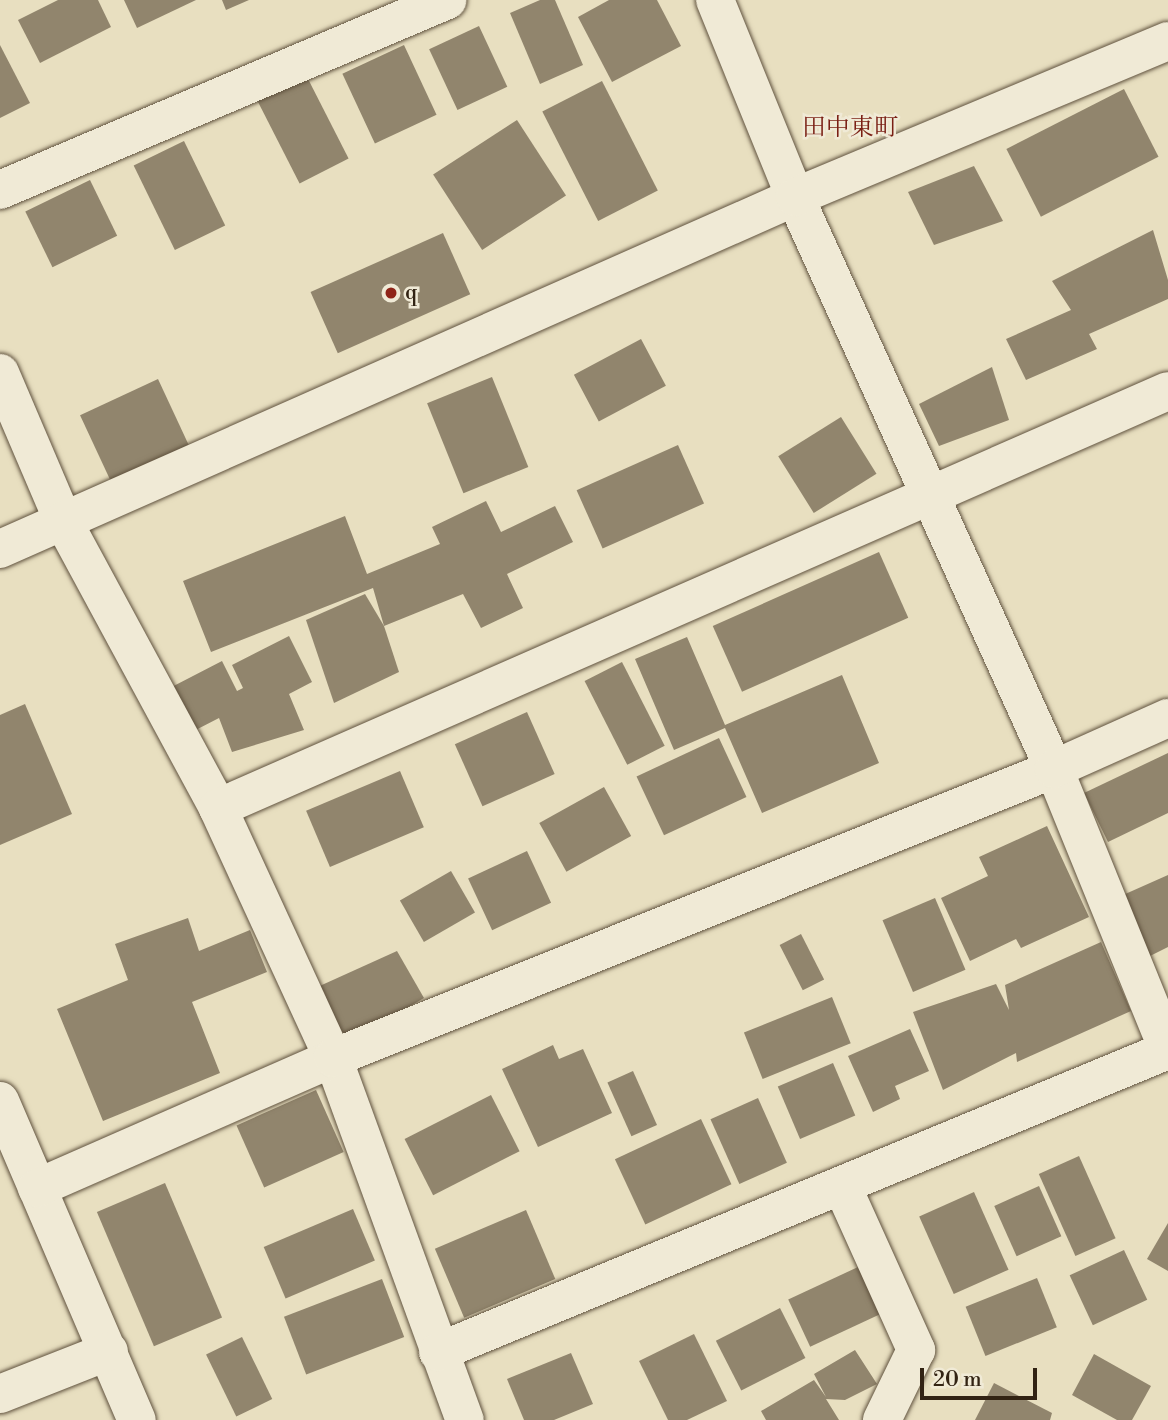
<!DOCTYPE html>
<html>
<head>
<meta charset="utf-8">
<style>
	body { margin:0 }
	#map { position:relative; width:1168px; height:1420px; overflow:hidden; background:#e8dfc0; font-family:"Libre Bodoni","Noto Serif JP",serif }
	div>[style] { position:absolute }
	.building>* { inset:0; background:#91856d; transform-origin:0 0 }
	.roads { filter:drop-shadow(0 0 2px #60523e) drop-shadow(0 0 2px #60523e) }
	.minor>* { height:38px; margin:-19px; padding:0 19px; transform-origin:19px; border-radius:19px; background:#f0ead6 }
	.dots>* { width:19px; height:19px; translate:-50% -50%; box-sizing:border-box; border:4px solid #f0ead6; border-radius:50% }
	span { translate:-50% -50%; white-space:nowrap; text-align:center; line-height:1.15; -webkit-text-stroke:5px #f0ead6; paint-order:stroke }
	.poi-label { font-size:21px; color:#322313 }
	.left { translate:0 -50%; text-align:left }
	.quarter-label { font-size:24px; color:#7a1f14 }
	.scale { position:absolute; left:920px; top:1368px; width:117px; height:32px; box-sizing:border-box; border:4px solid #322313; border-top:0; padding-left:9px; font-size:21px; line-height:24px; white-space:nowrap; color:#322313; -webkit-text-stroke:5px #f0ead6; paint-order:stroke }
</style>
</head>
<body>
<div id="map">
	<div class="building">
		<i style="clip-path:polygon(58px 0,98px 0,111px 27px,40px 63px,18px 20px)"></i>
		<i style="clip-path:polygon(124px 0,196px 0,137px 28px)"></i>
		<i style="clip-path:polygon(222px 0,249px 0,226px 10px)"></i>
		<i style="clip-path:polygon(540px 0,555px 0,583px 65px,540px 84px,510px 13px)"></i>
		<i style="clip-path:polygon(609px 0,657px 0,681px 46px,612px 82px,578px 17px)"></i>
		<i style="left:479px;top:26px;width:67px;height:55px;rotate:65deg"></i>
		<i style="clip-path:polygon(0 45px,30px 103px,0 118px)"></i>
		<i style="left:404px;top:45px;width:77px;height:68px;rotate:65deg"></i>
		<i style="left:305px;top:73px;width:96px;height:55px;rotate:63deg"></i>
		<i style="left:602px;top:81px;width:123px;height:67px;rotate:63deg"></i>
		<i style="left:1124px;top:89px;width:76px;height:132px;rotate:63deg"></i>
		<i style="left:517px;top:120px;width:90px;height:100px;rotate:57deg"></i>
		<i style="left:184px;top:141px;width:94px;height:56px;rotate:64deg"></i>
		<i style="clip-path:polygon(974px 166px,1003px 221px,934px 245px,908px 192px)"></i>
		<i style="left:90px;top:180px;width:62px;height:72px;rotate:64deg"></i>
		<i style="clip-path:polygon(1153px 230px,1168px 280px,1168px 299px,1089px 334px,1097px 349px,1026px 380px,1006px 339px,1071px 310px,1052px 281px)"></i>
		<i style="left:443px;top:233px;width:67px;height:145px;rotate:66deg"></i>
		<i style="left:641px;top:339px;width:53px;height:76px;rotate:62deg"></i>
		<i style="clip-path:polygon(992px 367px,1009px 420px,939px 446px,919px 404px)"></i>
		<i style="left:492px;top:377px;width:97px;height:70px;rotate:68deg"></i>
		<i style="left:158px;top:379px;width:81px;height:86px;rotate:65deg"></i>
		<i style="left:841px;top:417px;width:67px;height:74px;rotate:58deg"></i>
		<i style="left:678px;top:445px;width:64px;height:111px;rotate:66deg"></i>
		<i style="clip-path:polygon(486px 501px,501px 532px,555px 506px,573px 542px,507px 574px,523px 608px,481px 628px,463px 594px,384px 626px,373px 588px,211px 652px,183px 581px,345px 516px,367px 574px,440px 544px,432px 527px)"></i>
		<i style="left:879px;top:552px;width:72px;height:182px;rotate:66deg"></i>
		<i style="clip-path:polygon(365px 594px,384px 626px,399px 672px,334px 703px,306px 620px)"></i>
		<i style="clip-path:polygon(289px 636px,312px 682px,289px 694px,304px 730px,232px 752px,219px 718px,184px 736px,162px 692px,222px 661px,237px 691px,243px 688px,232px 665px)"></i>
		<i style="clip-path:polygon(687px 637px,725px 725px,842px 675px,879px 763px,762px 813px,725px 728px,674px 750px,635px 659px)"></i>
		<i style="left:622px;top:662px;width:94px;height:42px;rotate:63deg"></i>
		<i style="clip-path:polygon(25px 704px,72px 814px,0 845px,0 715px)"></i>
		<i style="left:527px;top:712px;width:68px;height:79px;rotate:66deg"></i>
		<i style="left:719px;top:738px;width:65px;height:91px;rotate:65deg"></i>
		<i style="clip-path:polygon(1168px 753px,1168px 813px,1108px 842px,1084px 793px)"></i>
		<i style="left:400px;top:771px;width:61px;height:102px;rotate:67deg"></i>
		<i style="left:604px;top:787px;width:56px;height:74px;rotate:61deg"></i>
		<i style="clip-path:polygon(1047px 826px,1089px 917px,1021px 948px,1016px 939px,970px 961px,941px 898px,988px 876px,979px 857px)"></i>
		<i style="left:527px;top:851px;width:57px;height:65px;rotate:65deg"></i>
		<i style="left:451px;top:871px;width:48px;height:59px;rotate:60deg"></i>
		<i style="clip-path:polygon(1168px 875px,1168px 947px,1150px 956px,1123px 895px)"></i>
		<i style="left:935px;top:898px;width:78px;height:57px;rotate:67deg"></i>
		<i style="clip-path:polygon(188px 918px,199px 951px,250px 930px,267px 972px,192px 1002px,220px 1073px,103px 1121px,57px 1009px,128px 980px,115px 944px)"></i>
		<i style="left:801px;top:934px;width:51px;height:24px;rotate:63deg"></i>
		<i style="clip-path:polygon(1101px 942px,1131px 1011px,1017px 1062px,1016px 1053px,943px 1090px,913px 1012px,996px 984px,1009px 1010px,1005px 985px)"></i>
		<i style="clip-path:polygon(397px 951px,424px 998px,340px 1047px,313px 989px)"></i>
		<i style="left:832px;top:997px;width:50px;height:95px;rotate:68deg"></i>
		<i style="clip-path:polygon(910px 1029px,929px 1071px,895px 1086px,900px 1099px,873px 1112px,848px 1056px)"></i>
		<i style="clip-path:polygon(553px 1045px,559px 1059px,583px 1049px,612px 1113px,538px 1147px,502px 1069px)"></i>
		<i style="left:833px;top:1063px;width:57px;height:60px;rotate:67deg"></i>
		<i style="left:633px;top:1071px;width:59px;height:28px;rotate:66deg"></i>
		<i style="left:316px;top:1090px;width:68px;height:87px;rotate:66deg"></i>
		<i style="left:491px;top:1095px;width:63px;height:97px;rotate:63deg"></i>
		<i style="left:758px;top:1098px;width:71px;height:52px;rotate:66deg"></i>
		<i style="left:701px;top:1119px;width:72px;height:95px;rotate:65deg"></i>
		<i style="left:1079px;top:1156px;width:90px;height:44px;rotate:66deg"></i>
		<i style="left:165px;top:1183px;width:146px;height:74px;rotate:67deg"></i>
		<i style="left:1039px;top:1186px;width:55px;height:49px;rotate:66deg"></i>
		<i style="left:974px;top:1192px;width:85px;height:60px;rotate:66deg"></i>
		<i style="left:353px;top:1209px;width:56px;height:97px;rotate:67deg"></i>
		<i style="left:526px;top:1210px;width:75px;height:99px;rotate:67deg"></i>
		<i style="clip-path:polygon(1168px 1223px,1168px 1271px,1147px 1259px)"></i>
		<i style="left:1124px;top:1250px;width:55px;height:60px;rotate:65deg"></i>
		<i style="left:858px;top:1267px;width:52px;height:77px;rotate:65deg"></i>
		<i style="left:1037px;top:1278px;width:53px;height:77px;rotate:68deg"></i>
		<i style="left:382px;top:1279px;width:62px;height:105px;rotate:69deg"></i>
		<i style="left:780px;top:1308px;width:56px;height:72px;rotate:63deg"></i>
		<i style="clip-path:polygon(694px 1334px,727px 1401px,687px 1420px,668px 1420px,639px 1361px)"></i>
		<i style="left:242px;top:1337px;width:69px;height:40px;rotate:64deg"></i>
		<i style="clip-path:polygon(855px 1350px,877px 1384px,845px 1400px,826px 1399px,839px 1420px,766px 1420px,761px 1411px,814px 1380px,826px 1397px,814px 1374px)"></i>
		<i style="clip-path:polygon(571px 1353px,593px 1404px,554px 1420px,524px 1420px,507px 1379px)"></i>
		<i style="clip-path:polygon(1094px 1354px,1151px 1386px,1132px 1420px,1117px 1420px,1072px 1395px)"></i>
		<i style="clip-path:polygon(994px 1383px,1052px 1413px,1050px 1420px,975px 1420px)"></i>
	</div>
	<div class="roads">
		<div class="minor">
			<i style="left:715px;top:0;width:213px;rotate:67.9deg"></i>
			<i style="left:795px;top:197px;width:628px;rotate:65.64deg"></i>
			<i style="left:1054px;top:769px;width:303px;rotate:67.9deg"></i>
			<i style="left:0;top:190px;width:486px;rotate:-23deg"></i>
			<i style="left:0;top:373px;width:161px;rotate:66.9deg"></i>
			<i style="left:63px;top:521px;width:326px;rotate:61.6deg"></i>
			<i style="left:218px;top:808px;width:275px;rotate:65.3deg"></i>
			<i style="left:333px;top:1058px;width:385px;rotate:70deg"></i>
			<i style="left:0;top:549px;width:869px;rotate:-23.88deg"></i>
			<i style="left:795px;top:197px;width:404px;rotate:-22.7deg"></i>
			<i style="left:218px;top:808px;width:1037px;rotate:-23.7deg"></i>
			<i style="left:0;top:1101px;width:347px;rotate:66.8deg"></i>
			<i style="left:37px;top:1188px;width:323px;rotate:-23.7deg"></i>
			<i style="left:333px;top:1058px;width:777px;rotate:-21.84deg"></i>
			<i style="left:1054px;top:769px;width:125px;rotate:-24.1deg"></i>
			<i style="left:843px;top:1188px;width:178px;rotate:65.7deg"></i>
			<i style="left:916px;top:1350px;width:78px;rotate:115.9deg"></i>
			<i style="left:438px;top:1352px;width:790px;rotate:-22.47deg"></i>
			<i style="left:0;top:1394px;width:117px;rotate:-21.5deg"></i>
		</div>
	</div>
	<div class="dots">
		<i style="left:391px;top:293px;background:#8f2418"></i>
	</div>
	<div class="poi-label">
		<span class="left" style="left:405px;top:293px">q</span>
	</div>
	<div class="quarter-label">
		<span style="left:850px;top:129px">田中東町</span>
	</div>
	<div class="scale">20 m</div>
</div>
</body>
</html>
